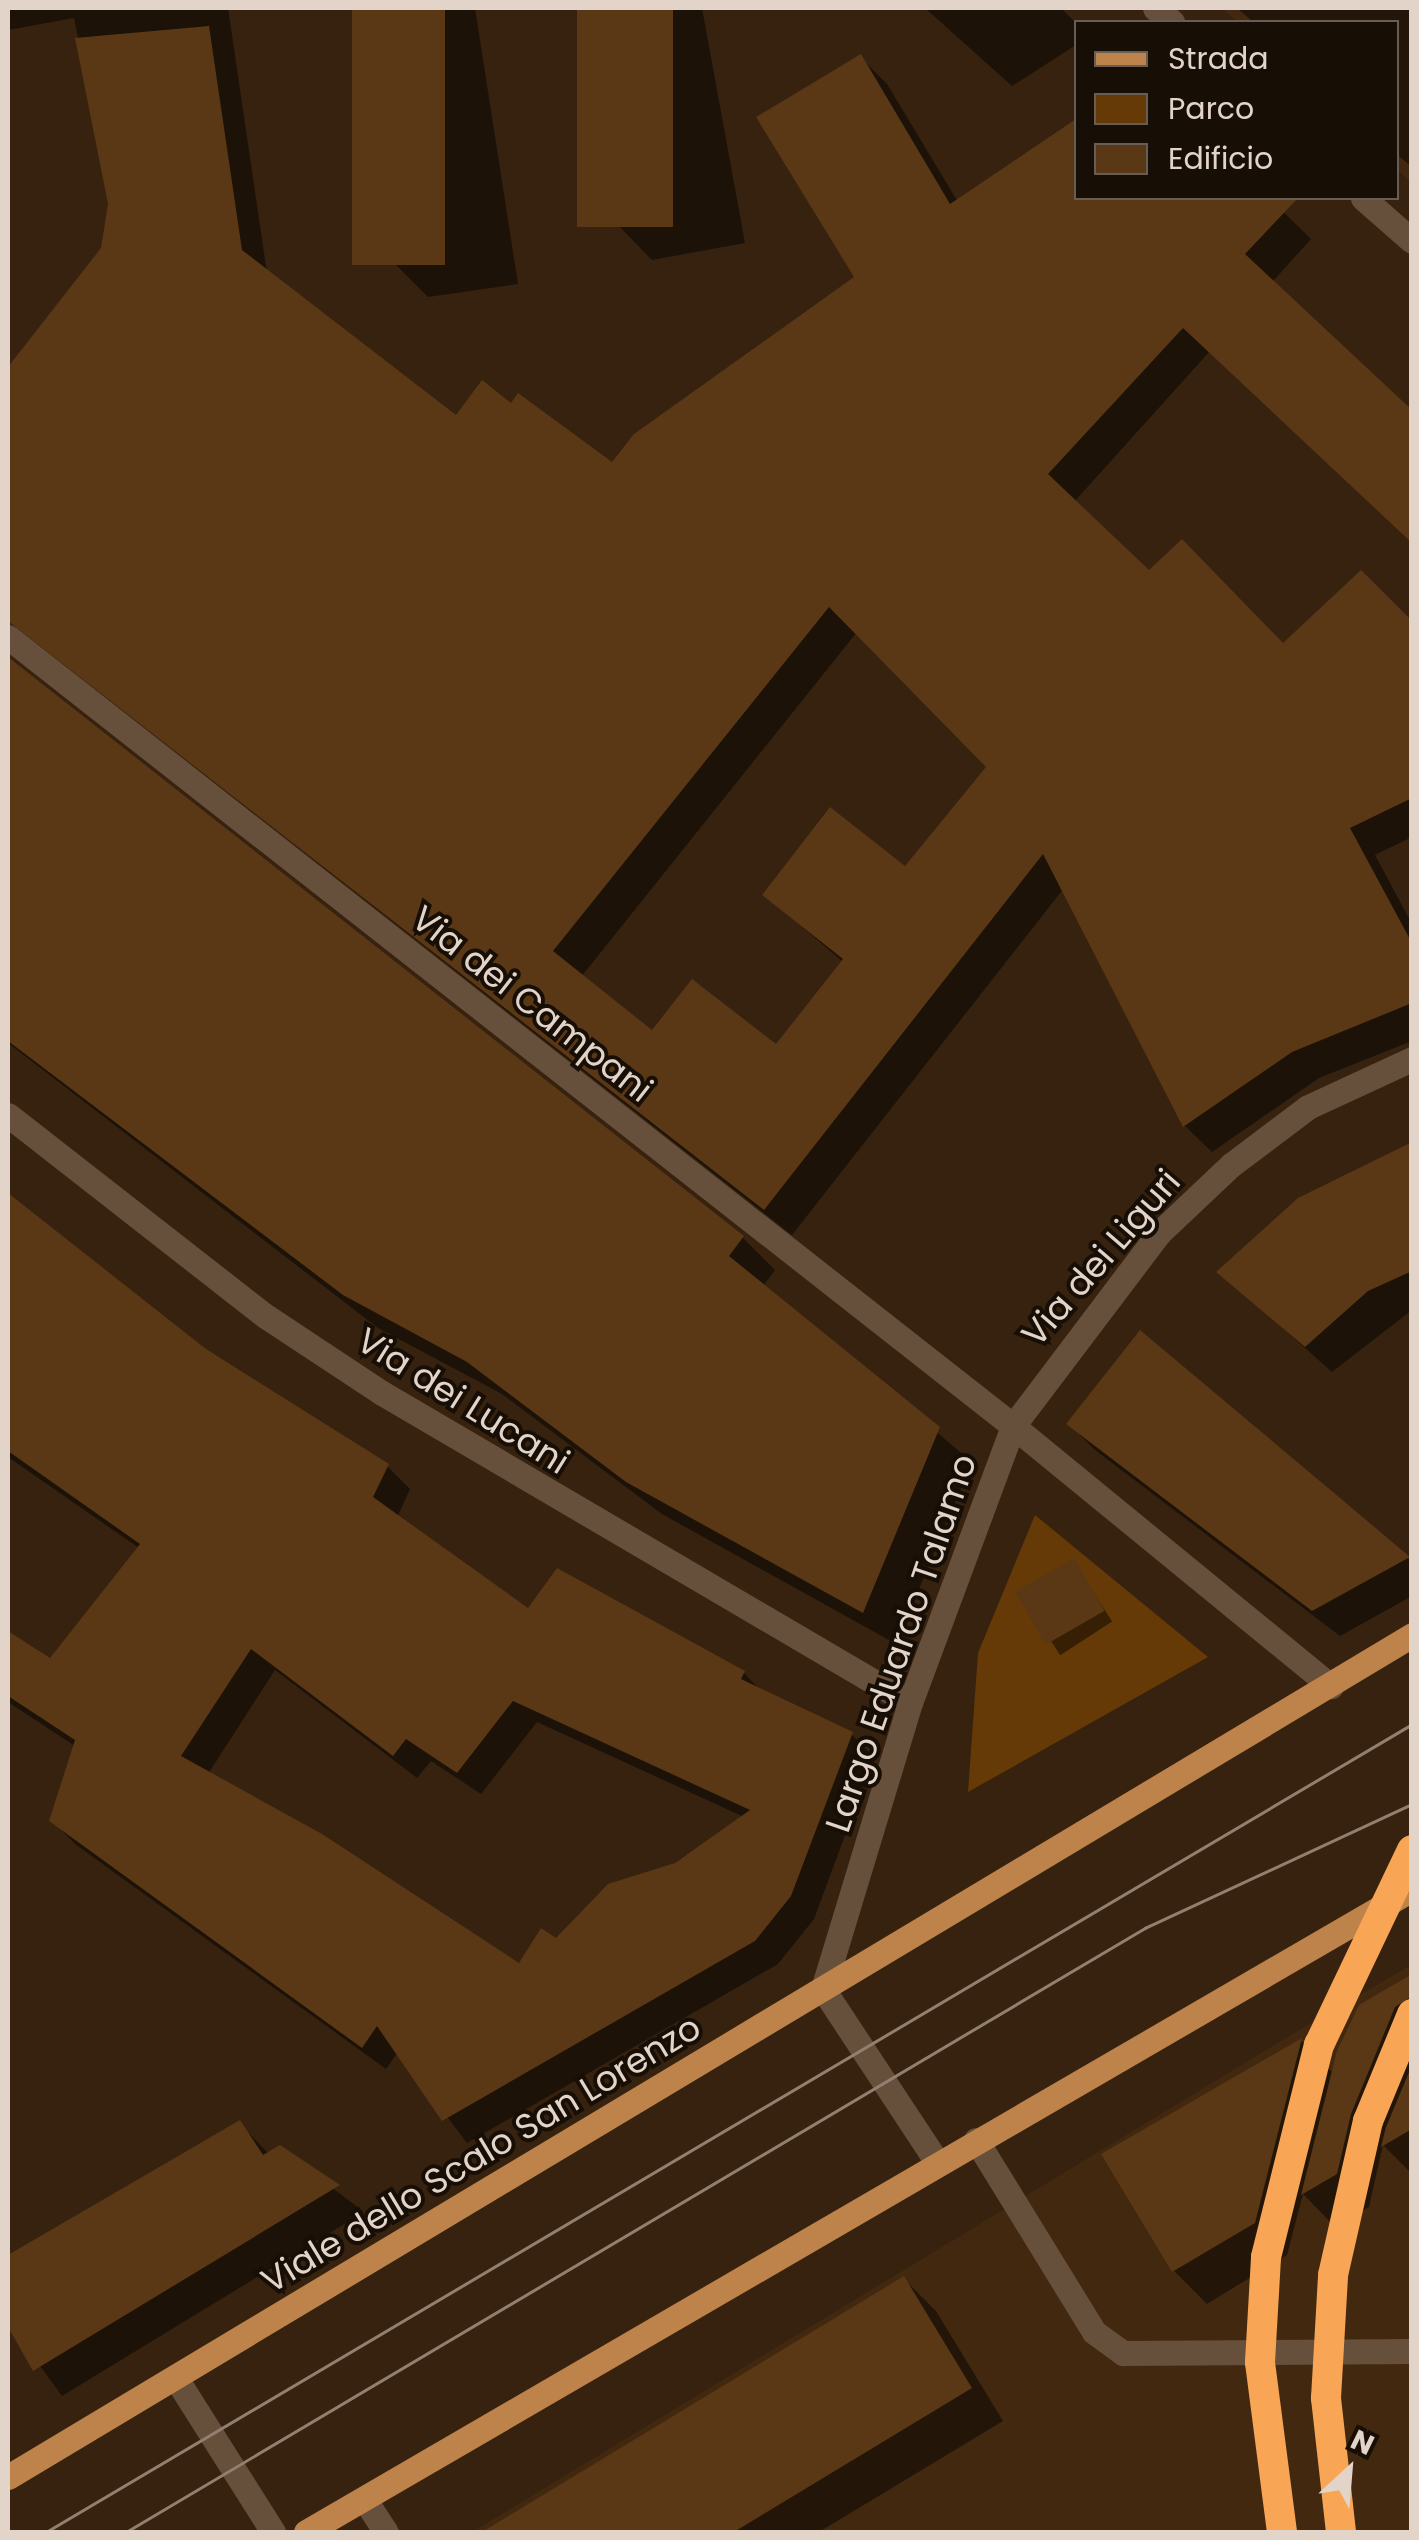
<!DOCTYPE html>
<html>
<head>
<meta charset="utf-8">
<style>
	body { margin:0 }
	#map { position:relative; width:1419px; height:2540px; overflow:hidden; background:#36220e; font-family:Poppins,sans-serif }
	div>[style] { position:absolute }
	.built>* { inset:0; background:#42280f }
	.green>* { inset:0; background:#653a07 }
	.shadow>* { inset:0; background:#0007; transform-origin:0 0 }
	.building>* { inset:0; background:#5a3815; transform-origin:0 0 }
	.minor>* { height:25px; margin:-12.5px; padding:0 12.5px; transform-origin:12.5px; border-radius:12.5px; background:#664f3b }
	.major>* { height:25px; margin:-12.5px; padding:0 12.5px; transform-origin:12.5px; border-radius:12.5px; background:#be834b }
	.highway>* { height:30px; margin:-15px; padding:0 15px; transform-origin:15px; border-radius:15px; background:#f8a655 }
	.tram>* { height:2.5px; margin:-1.25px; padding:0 1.25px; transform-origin:1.25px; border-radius:1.25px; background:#918071 }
	span { translate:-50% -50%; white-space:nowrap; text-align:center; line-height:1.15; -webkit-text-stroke:8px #170e06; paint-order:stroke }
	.street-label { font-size:35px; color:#e2d4c9 }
	.frame { position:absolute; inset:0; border:10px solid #e2d4c9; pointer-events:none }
	.legend { position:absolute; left:1074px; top:20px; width:325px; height:180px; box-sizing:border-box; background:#170e06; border:2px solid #685d54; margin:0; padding:12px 18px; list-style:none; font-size:30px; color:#e2d4c9 }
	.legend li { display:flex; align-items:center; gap:20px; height:50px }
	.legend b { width:50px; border:2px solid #685d54 }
	.north { position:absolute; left:1299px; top:2420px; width:100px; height:100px; -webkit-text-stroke:8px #170e06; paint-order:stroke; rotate:26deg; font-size:28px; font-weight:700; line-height:40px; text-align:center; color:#e2d4c9 }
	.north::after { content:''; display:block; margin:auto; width:35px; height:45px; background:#e2d4c9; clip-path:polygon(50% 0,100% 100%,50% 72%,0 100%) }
</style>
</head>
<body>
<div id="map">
	<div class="built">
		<i style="clip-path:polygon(1221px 8px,1411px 8px,1411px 183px,1397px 169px,1396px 22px,1238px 22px)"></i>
		<i style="clip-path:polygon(1411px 1965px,1411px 2532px,472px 2532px,1319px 2018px)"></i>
	</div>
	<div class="green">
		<i style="clip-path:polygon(1035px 1515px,1208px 1657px,968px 1792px,978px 1653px)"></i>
	</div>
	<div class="shadow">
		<i style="clip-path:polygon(evenodd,8px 8px,228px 8px,267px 273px,457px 418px,511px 406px,612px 465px,857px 277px,861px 58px,887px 84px,958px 202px,1076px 122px,1076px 198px,1159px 198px,1173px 215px,1190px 198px,1269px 198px,1311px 239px,1074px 502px,1149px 573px,1283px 646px,1412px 626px,1412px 837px,1375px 855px,1412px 924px,1412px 1041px,1319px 1078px,1212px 1152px,1185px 1126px,1064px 888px,792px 1235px,56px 657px,45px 611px,8px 581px,8px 371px,104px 250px,111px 204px,74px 18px,8px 30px,8px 8px,857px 632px,990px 767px,905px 869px,765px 895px,843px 962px,776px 1047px,652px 1034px,581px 977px,857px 632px)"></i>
		<i style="clip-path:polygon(352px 8px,475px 8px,518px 284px,428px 297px,391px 260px)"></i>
		<i style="clip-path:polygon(580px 8px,702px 8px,745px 243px,652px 260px,616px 223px)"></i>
		<i style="clip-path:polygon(925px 8px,1061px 8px,1076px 23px,1076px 45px,1012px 86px)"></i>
		<i style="clip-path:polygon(1237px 8px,1412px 8px,1412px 167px,1396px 154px,1396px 22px,1253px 22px)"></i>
		<i style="clip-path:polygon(8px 660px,743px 1238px,775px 1270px,763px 1286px,972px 1462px,896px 1644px,662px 1514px,502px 1394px,378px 1328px,8px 1043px)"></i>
		<i style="clip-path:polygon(1412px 1145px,1412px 1310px,1332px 1372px,1220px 1272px)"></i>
		<i style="clip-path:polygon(evenodd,8px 1196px,204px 1351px,387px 1466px,410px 1489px,397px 1518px,528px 1612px,744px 1673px,763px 1693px,851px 1734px,874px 1757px,814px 1919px,778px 1964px,467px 2143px,398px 2052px,386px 2069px,75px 1844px,52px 1820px,75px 1746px,8px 1702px,8px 1634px,50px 1662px,139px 1548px,8px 1457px,8px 1196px,275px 1670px,417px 1778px,431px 1761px,481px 1794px,537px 1722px,744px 1817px,519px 1966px,208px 1774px,275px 1670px)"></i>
		<i style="clip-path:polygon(1141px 1334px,1412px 1562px,1412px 1596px,1340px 1636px,1095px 1450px,1069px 1424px)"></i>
		<i style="left:1073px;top:1561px;width:72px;height:62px;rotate:57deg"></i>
		<i style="clip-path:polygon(1412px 1977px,1412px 2174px,1383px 2145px,1369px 2207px,1335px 2227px,1303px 2194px,1287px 2255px,1207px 2304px,1174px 2271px,1104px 2155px,1301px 2041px,1334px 2074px)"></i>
		<i style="clip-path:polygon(239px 2123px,269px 2154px,280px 2148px,364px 2212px,62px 2396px,8px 2322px,8px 2258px)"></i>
		<i style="clip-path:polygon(904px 2279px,936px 2311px,1003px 2421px,819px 2532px,486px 2532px)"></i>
	</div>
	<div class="building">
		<i style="left:352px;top:8px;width:93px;height:257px"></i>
		<i style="left:577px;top:8px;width:96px;height:219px"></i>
		<i style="clip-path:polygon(evenodd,209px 26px,242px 250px,456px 415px,482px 380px,511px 403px,518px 393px,612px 462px,634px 434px,854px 277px,756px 117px,861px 54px,950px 204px,1076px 119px,1076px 198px,1298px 198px,1245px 254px,1412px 410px,1412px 543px,1183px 328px,1048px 474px,1149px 570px,1182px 539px,1283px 643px,1361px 570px,1412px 621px,1412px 798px,1350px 828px,1412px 943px,1412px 1003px,1292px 1052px,1183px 1127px,1043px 854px,764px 1210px,8px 621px,8px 367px,101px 248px,108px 204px,75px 38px,209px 26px,829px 607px,986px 767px,905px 866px,830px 807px,762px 895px,843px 959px,776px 1044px,692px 979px,652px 1030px,553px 951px,829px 607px)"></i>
		<i style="clip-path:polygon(8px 657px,744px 1236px,729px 1256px,940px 1427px,863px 1613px,626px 1482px,467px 1362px,343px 1295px,8px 1041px)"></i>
		<i style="clip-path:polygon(1412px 1142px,1412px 1271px,1368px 1291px,1305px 1347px,1216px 1272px,1298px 1198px)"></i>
		<i style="clip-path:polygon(evenodd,8px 1193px,206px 1349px,389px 1464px,373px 1497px,528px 1608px,557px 1568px,745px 1671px,741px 1679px,853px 1732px,791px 1896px,755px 1941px,442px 2121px,377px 2026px,362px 2048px,49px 1821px,75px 1740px,8px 1696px,8px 1631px,50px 1658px,140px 1544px,8px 1451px,8px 1193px,251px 1649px,393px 1756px,406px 1739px,457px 1773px,513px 1701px,750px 1810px,675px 1863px,608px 1884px,556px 1938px,541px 1928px,519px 1963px,322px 1834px,181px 1756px,251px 1649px)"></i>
		<i style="clip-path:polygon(1140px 1330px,1327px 1487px,1410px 1557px,1312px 1611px,1066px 1424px)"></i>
		<i style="left:1074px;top:1558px;width:61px;height:68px;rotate:60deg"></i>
		<i style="clip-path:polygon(1412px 1974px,1412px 1996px,1395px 2007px,1351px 2114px,1337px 2174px,1301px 2195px,1337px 2051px,1359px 2005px)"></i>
		<i style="clip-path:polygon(1302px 2038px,1255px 2223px,1172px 2272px,1101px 2154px)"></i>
		<i style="clip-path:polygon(1412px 2065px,1412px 2129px,1381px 2147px,1386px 2127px)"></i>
		<i style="clip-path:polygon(240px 2120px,263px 2155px,280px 2145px,340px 2185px,33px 2371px,8px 2327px,8px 2255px)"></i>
		<i style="clip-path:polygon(904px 2276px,972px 2388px,734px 2532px,482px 2532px)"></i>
	</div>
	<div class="minor">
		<i style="left:1155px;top:8px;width:22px;rotate:39deg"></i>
		<i style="left:1363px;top:198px;width:65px;rotate:41.3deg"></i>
		<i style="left:8px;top:637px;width:1278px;rotate:38.13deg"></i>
		<i style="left:1013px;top:1426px;width:242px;rotate:-52.9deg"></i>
		<i style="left:1159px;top:1233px;width:99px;rotate:-43.4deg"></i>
		<i style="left:1231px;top:1165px;width:96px;rotate:-37deg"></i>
		<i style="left:1308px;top:1107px;width:115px;rotate:-24.8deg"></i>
		<i style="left:8px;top:1115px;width:328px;rotate:38deg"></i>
		<i style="left:267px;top:1317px;width:138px;rotate:33.5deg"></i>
		<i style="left:382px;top:1393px;width:612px;rotate:30.42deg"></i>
		<i style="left:976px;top:2140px;width:225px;rotate:58.4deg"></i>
		<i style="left:1094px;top:2332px;width:36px;rotate:36deg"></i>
		<i style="left:1123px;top:2353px;width:289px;rotate:-0.4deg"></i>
		<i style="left:937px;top:2162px;width:207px;rotate:-123.4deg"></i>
		<i style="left:823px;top:1989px;width:299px;rotate:-73.1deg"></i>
		<i style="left:910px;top:1703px;width:296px;rotate:-69.6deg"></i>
		<i style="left:1013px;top:1426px;width:411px;rotate:39.3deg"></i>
		<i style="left:177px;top:2380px;width:180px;rotate:57.7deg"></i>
		<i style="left:365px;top:2500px;width:38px;rotate:57deg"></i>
	</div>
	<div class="major">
		<i style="left:8px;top:2477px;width:1637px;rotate:-30.95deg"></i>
		<i style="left:306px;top:2532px;width:1279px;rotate:-30.17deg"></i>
	</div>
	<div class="highway">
		<i style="left:1282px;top:2532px;width:171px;rotate:-97.4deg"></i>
		<i style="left:1260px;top:2362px;width:105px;rotate:-86.7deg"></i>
		<i style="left:1266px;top:2257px;width:219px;rotate:-76deg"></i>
		<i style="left:1319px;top:2045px;width:216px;rotate:-64.5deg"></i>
		<i style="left:1341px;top:2532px;width:135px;rotate:-96.4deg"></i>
		<i style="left:1326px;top:2398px;width:123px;rotate:-86.7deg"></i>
		<i style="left:1333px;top:2275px;width:158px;rotate:-77.2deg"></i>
		<i style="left:1368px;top:2121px;width:116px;rotate:-67.6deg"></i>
	</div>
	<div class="tram">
		<i style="left:46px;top:2532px;width:1587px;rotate:-30.6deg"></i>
		<i style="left:126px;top:2532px;width:1185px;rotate:-30.66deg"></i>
		<i style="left:1145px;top:1928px;width:294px;rotate:-24.9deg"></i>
	</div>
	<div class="street-label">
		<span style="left:532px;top:1004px;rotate:38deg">Via dei Campani</span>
		<span style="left:1101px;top:1258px;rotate:-49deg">Via dei Liguri</span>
		<span style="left:463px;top:1401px;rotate:32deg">Via dei Lucani</span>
		<span style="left:901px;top:1643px;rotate:-71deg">Largo Eduardo Talamo</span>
		<span style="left:481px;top:2154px;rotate:-31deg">Viale dello Scalo San Lorenzo</span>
	</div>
	<div class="frame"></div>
	<ul class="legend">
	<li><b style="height:12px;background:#be834b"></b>Strada</li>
	<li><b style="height:28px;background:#653a07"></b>Parco</li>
	<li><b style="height:28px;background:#5a3815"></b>Edificio</li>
	</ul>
	<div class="north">N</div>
</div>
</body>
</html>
